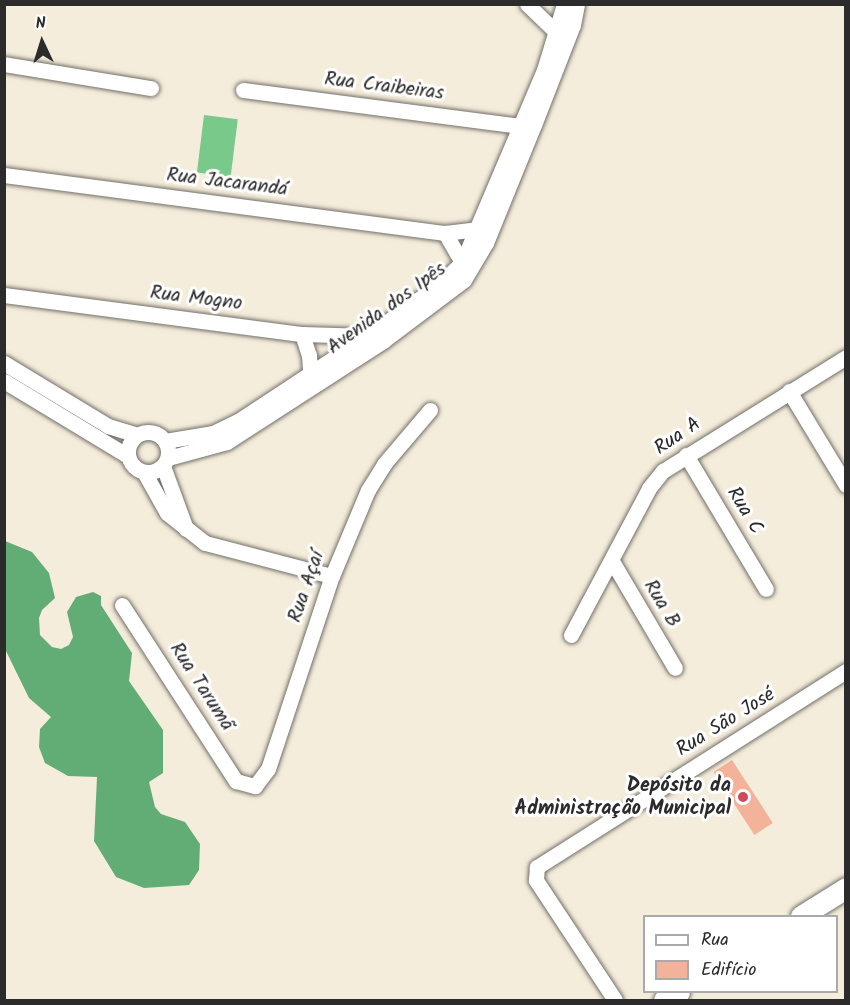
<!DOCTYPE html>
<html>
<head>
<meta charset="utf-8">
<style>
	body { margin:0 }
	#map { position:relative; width:850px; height:1005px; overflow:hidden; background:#f5eddb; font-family:Kalam,sans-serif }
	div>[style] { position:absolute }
	.green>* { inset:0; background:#79c98a; transform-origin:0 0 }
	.forest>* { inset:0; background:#62ad76 }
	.building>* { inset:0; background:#f3b29a; transform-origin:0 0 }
	.roads { filter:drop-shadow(0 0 2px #726f69) drop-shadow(0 0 2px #726f69) }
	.street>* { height:15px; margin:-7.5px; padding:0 7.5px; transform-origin:7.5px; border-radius:7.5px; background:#fff }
	.street>.ring { margin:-7.5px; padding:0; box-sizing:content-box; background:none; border:15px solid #fff; border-radius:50% }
	.secondary>* { height:21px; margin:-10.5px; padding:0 10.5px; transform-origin:10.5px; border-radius:10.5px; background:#fff }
	.dots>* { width:16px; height:16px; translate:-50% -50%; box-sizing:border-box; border:3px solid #fff; border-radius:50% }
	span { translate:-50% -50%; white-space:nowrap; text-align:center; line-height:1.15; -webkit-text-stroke:6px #fff; paint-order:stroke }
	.street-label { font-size:20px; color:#2b2b2b }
	.poi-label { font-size:20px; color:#2b2b2b; font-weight:700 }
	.right { translate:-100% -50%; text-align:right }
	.frame { position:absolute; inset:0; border:6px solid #2b2b2b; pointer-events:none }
	.legend { position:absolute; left:643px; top:915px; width:195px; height:78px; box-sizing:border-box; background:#fff; border:2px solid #aaa; margin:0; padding:8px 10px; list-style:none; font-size:18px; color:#2b2b2b }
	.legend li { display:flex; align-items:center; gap:12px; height:30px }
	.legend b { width:30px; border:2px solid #aaa }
	.north { position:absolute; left:12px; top:12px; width:60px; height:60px; -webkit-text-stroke:4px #fff; paint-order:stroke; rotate:356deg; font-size:16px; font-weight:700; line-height:24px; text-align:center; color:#2b2b2b }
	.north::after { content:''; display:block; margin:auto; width:21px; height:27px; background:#2b2b2b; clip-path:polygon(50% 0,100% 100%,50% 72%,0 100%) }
</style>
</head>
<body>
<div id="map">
	<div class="green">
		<i style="left:204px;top:115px;width:34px;height:58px;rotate:7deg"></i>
	</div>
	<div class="forest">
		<i style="clip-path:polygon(5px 541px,32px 552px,49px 573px,55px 598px,42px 610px,39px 618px,40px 635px,52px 647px,61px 649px,69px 645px,73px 637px,67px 612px,76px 597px,93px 592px,101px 596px,101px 605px,132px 653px,129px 681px,163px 730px,163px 773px,149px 782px,155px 807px,161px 814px,185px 822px,200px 844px,199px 870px,189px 885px,144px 888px,116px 877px,94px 841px,97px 777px,68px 776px,45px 763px,39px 747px,40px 729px,51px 717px,29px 698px,5px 649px)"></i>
	</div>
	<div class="building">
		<i style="left:732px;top:760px;width:75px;height:22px;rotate:57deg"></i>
	</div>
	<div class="roads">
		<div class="street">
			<i style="left:527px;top:4px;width:42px;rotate:44deg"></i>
			<i style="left:4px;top:64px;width:149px;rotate:9.3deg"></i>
			<i style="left:243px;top:90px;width:280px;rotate:7.4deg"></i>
			<i style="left:4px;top:175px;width:445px;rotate:7.5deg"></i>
			<i style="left:445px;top:233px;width:32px;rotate:-7deg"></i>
			<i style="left:445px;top:233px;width:34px;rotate:60deg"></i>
			<i style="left:4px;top:295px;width:301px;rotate:7.5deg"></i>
			<i style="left:302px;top:334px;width:66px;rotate:1.7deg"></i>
			<i style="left:302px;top:334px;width:22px;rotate:72deg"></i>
			<i style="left:309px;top:355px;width:26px;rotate:86deg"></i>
			<i style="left:4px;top:363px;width:122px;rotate:31.2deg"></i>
			<i style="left:108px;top:426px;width:30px;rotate:17deg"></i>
			<i style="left:4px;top:381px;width:145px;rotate:31.2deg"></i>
			<i style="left:789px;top:391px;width:110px;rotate:58.8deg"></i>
			<i class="ring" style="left:128px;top:432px;width:25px;height:25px"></i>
			<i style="left:165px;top:441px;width:49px;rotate:-9.5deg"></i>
			<i style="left:213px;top:433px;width:28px;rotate:-26deg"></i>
			<i style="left:238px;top:421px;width:154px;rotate:-33.4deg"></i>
			<i style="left:367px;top:336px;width:86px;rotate:-35.5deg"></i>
			<i style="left:437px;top:286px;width:34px;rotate:-43deg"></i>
			<i style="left:462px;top:263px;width:210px;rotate:-67deg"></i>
			<i style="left:544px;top:70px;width:69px;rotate:-73.1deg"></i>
			<i style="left:686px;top:455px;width:156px;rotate:59.2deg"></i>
			<i style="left:168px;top:458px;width:61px;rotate:-15.2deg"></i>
			<i style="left:227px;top:442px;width:186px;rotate:-32.9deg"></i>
			<i style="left:383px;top:341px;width:101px;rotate:-37deg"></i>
			<i style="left:464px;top:280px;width:43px;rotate:-59.3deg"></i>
			<i style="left:486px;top:243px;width:127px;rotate:-67.9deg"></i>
			<i style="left:534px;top:125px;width:107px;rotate:-68.7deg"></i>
			<i style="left:573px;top:25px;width:21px;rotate:-79deg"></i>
			<i style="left:163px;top:466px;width:67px;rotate:69.9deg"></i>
			<i style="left:144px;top:472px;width:47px;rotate:60.7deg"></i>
			<i style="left:167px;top:513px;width:48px;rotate:38.3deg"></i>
			<i style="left:205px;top:543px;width:131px;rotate:14.6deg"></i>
			<i style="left:612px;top:561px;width:124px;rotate:59.5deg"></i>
			<i style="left:122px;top:605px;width:210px;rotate:57.1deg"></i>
			<i style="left:236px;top:781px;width:20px;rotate:15deg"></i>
			<i style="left:255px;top:786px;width:21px;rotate:-53deg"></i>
			<i style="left:268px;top:769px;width:203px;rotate:-71.7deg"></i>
			<i style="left:332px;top:576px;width:93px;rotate:-67.3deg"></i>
			<i style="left:368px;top:490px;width:31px;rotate:-58deg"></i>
			<i style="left:384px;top:464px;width:71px;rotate:-49.6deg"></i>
			<i style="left:571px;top:635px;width:166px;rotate:-62deg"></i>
			<i style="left:649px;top:488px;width:22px;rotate:-51deg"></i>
			<i style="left:663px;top:471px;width:216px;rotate:-31.9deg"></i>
			<i style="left:615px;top:1000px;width:144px;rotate:-123.4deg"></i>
			<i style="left:536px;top:880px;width:13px;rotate:-86deg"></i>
			<i style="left:537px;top:867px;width:366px;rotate:-32.4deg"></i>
		</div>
		<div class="secondary">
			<i style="left:801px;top:916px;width:53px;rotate:-31.9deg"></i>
			<i style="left:664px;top:1000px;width:17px;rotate:-28deg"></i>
		</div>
	</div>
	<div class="dots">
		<i style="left:743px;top:797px;background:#d1495b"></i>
	</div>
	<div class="street-label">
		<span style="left:384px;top:87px;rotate:7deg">Rua Craibeiras</span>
		<span style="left:227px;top:183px;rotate:7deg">Rua Jacarandá</span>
		<span style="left:196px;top:299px;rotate:7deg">Rua Mogno</span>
		<span style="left:387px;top:309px;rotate:-36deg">Avenida dos Ipês</span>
		<span style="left:678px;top:437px;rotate:-34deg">Rua A</span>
		<span style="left:744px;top:511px;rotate:59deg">Rua C</span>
		<span style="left:307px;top:587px;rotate:-71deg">Rua Açaí</span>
		<span style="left:661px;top:604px;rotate:59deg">Rua B</span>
		<span style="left:201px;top:687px;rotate:57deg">Rua Tarumã</span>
		<span style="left:726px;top:723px;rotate:-32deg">Rua São José</span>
	</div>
	<div class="poi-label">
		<span class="right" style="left:731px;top:798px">Depósito da<br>Administração Municipal</span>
	</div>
	<div class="frame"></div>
	<ul class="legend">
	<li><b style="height:8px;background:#fff"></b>Rua</li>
	<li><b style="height:16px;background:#f3b29a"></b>Edifício</li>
	</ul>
	<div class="north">N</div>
</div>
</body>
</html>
